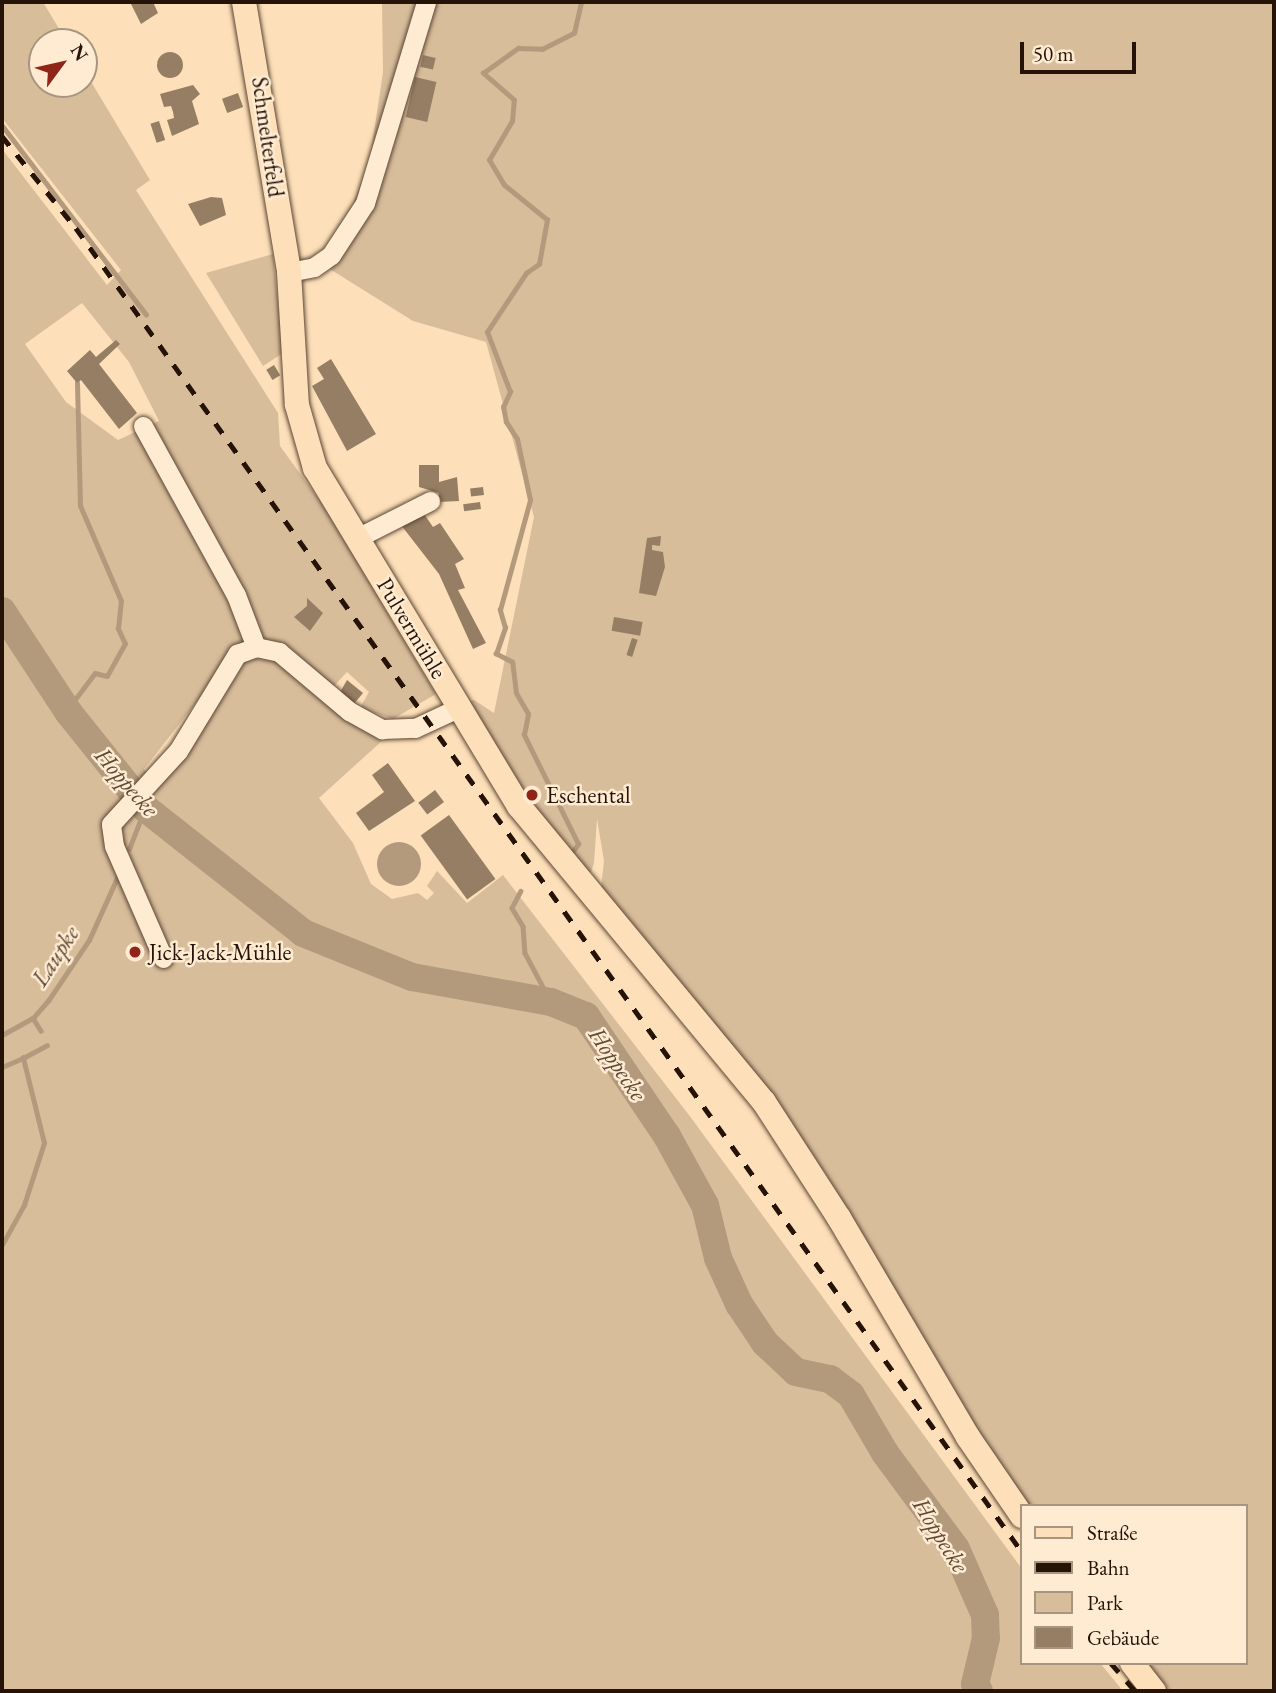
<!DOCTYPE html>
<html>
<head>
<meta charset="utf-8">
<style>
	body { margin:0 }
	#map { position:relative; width:1276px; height:1693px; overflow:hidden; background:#fde0b9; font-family:"EB Garamond",serif }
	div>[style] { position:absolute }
	.green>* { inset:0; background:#d8bd9b }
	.water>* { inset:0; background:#b49a7d }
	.round { border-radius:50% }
	.stream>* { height:4.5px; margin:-2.25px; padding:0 2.25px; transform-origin:2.25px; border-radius:2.25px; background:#b49a7d }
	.river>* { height:28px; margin:-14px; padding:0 14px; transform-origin:14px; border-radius:14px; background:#b49a7d }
	.building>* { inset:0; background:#967e64; transform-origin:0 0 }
	.roads { filter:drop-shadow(0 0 2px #5c4634) drop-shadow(0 0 2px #5c4634) }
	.minor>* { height:19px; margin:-9.5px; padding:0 9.5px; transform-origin:9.5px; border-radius:9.5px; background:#feebd2 }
	.major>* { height:24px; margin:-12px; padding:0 12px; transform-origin:12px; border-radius:12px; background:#fde0b9 }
	.rail>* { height:4.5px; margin-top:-2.25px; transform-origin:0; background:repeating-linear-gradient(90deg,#261308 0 12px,transparent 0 24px) }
	.dots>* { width:19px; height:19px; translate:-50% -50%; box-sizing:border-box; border:4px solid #feebd2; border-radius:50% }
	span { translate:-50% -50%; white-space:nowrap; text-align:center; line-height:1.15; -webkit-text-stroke:5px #feebd2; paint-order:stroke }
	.street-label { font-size:23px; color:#261308 }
	.poi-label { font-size:23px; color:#261308 }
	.left { translate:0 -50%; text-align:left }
	.water-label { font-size:24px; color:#5f4937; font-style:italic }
	.frame { position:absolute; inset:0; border:4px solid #261308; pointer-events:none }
	.legend { position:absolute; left:1020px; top:1504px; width:228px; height:161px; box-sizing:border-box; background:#feebd2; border:2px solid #a89581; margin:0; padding:9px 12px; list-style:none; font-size:21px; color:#261308 }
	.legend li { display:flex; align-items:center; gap:14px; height:35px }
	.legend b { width:35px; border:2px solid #a89581 }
	.north { position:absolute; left:28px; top:28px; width:70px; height:70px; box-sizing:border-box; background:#feebd2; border:2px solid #a89581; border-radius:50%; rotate:57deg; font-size:19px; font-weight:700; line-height:28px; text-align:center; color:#261308 }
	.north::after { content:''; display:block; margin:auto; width:24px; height:32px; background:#8f2418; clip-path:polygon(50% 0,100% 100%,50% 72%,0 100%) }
	.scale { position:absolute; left:1020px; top:42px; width:116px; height:32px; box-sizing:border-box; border:4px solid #261308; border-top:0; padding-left:9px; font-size:21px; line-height:24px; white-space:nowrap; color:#261308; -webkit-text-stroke:5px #feebd2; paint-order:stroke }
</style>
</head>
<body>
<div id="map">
	<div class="green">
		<i style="clip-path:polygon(evenodd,2px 2px,43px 2px,67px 42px,42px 42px,42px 84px,84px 84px,84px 70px,150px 180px,136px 190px,278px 413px,280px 446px,325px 508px,436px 694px,393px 719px,360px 708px,369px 692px,347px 672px,335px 685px,337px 713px,383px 740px,319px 798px,353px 843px,371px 884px,392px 899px,418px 893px,427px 900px,434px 893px,427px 886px,437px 871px,467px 903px,503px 875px,689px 1115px,1022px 1569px,1022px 1663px,1100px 1663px,1123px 1691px,2px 1691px,2px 149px,107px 285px,121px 270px,2px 118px,2px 2px,82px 303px,129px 362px,159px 421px,118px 440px,66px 402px,25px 344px,82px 303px,2px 2px,256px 626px,157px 787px,144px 769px,256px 626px)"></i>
		<i style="clip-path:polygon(382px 2px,1274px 2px,1274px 1691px,1154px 1691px,1132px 1663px,1246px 1663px,1246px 1506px,1022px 1506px,839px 1218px,600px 897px,604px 861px,597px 819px,594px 863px,591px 872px,578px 873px,463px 703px,474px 700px,494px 713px,534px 517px,486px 342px,413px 321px,317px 261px,353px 204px,370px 159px,383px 72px)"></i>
		<i style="clip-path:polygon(273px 254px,283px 353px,263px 366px,206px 273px)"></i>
	</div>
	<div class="water">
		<i class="round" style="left:377px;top:842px;width:44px;height:44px"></i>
	</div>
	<div class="stream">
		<i style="left:2px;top:125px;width:238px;rotate:52.7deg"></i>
		<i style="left:67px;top:710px;width:46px;rotate:-52.9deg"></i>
		<i style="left:95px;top:673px;width:12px;rotate:14deg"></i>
		<i style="left:107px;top:676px;width:37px;rotate:-61deg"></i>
		<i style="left:125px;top:644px;width:17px;rotate:-115deg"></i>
		<i style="left:118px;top:629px;width:28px;rotate:-84deg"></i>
		<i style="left:121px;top:601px;width:103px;rotate:-113.3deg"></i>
		<i style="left:80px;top:506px;width:123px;rotate:-91.4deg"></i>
		<i style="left:129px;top:849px;width:44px;rotate:-68.7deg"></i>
		<i style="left:573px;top:851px;width:9px;rotate:-54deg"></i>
		<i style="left:578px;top:844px;width:122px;rotate:-116.4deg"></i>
		<i style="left:524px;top:735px;width:21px;rotate:-79deg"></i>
		<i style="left:528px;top:714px;width:24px;rotate:-120deg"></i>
		<i style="left:516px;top:693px;width:31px;rotate:-97deg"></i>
		<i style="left:512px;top:662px;width:18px;rotate:-153deg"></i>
		<i style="left:496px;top:654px;width:28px;rotate:-71deg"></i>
		<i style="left:505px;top:628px;width:19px;rotate:-106deg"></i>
		<i style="left:500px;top:610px;width:114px;rotate:-74.7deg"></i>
		<i style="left:530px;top:500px;width:62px;rotate:-102deg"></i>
		<i style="left:517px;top:439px;width:20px;rotate:-123deg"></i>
		<i style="left:506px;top:422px;width:15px;rotate:-101deg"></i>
		<i style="left:503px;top:407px;width:17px;rotate:-65deg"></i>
		<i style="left:510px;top:392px;width:64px;rotate:-111deg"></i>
		<i style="left:487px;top:332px;width:71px;rotate:-56.5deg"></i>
		<i style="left:526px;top:273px;width:16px;rotate:-35deg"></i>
		<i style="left:539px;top:264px;width:45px;rotate:-79.7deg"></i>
		<i style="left:547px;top:220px;width:55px;rotate:-140.9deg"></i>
		<i style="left:504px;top:185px;width:29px;rotate:-121deg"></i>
		<i style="left:489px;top:160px;width:45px;rotate:-59.5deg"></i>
		<i style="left:512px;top:121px;width:21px;rotate:-85deg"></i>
		<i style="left:514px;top:100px;width:41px;rotate:-138.9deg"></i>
		<i style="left:483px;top:73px;width:43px;rotate:-35.5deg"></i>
		<i style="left:518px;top:48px;width:24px;rotate:2deg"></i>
		<i style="left:542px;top:49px;width:36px;rotate:-27deg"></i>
		<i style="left:574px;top:33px;width:32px;rotate:-77deg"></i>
		<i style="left:521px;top:891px;width:19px;rotate:118deg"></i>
		<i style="left:512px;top:908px;width:21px;rotate:59deg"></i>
		<i style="left:523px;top:926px;width:27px;rotate:86deg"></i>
		<i style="left:525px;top:953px;width:55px;rotate:62deg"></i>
		<i style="left:33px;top:1018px;width:15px;rotate:58deg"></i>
		<i style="left:2px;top:1035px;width:35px;rotate:-29deg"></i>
		<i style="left:33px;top:1018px;width:23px;rotate:-49deg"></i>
		<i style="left:48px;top:1001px;width:73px;rotate:-56.1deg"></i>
		<i style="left:89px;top:940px;width:68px;rotate:-65.7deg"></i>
		<i style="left:2px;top:1067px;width:23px;rotate:-23deg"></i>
		<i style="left:2px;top:1245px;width:46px;rotate:-61.2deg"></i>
		<i style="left:24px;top:1205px;width:65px;rotate:-72.1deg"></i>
		<i style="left:44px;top:1143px;width:88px;rotate:-103.9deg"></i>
		<i style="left:23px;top:1058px;width:27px;rotate:-28deg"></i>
	</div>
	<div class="river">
		<i style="left:2px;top:611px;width:122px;rotate:56.7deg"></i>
		<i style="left:69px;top:713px;width:122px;rotate:51.3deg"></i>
		<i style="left:145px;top:808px;width:201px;rotate:38.3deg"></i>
		<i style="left:303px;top:933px;width:118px;rotate:22deg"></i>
		<i style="left:412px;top:977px;width:141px;rotate:10.2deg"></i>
		<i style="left:551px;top:1002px;width:38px;rotate:22deg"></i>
		<i style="left:586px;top:1016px;width:145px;rotate:56deg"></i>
		<i style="left:667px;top:1136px;width:79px;rotate:61.2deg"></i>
		<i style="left:705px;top:1205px;width:55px;rotate:76.2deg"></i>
		<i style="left:718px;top:1258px;width:51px;rotate:65.5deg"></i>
		<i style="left:739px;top:1304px;width:47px;rotate:56.3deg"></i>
		<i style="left:765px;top:1343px;width:42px;rotate:43.1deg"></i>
		<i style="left:796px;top:1372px;width:35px;rotate:12deg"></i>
		<i style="left:830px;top:1379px;width:26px;rotate:37deg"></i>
		<i style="left:851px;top:1395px;width:67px;rotate:59.6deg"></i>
		<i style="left:885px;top:1453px;width:119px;rotate:53.5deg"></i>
		<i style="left:956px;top:1549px;width:72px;rotate:66.3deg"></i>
		<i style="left:985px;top:1615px;width:23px;rotate:88deg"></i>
		<i style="left:986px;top:1638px;width:47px;rotate:103.4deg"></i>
		<i style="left:975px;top:1684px;width:8px;rotate:60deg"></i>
	</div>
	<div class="building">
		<i style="clip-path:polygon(130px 2px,153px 2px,158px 13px,141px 24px)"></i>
		<i class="round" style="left:157px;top:52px;width:26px;height:26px"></i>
		<i style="left:423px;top:55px;width:13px;height:12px;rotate:13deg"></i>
		<i style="left:415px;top:77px;width:22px;height:41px;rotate:13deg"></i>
		<i style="clip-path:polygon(193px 85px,200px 94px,192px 101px,199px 124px,172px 136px,167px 120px,174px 118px,173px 112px,171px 106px,164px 107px,160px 94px)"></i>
		<i style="left:238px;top:93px;width:15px;height:17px;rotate:70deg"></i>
		<i style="left:159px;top:121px;width:20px;height:9px;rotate:72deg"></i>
		<i style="clip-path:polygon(211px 197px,222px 198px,226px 215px,200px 226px,188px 204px)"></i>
		<i style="clip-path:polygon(116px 340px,120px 344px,99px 364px,137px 413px,119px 429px,81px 380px,77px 383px,67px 371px,90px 350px,96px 357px)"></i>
		<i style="clip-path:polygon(331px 359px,376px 434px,347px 451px,312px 386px,324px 379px,317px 368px)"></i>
		<i style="left:274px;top:365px;width:12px;height:9px;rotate:59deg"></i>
		<i style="clip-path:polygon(419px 465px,439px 465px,439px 482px,457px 477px,459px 501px,439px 502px,439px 493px,419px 487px)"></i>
		<i style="left:483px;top:487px;width:8px;height:13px;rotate:83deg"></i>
		<i style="left:480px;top:502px;width:7px;height:17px;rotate:82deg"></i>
		<i style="clip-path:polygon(422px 511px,433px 527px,440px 523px,464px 559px,455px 564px,465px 588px,458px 590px,486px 643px,473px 649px,439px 574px,401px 525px)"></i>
		<i style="clip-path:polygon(661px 536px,660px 546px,652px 545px,652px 550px,663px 552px,665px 567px,656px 596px,639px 593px,647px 538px)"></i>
		<i style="clip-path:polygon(307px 598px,323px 613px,310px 631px,294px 617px,307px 606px)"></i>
		<i style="left:614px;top:617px;width:29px;height:14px;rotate:10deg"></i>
		<i style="left:632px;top:638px;width:6px;height:18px;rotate:18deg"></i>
		<i style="clip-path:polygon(347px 680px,363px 693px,353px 705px,339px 694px)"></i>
		<i style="clip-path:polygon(388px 763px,415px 801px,369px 831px,356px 813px,384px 792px,372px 775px)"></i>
		<i style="left:435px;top:790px;width:15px;height:21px;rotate:53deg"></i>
		<i style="left:449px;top:815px;width:79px;height:35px;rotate:54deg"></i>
	</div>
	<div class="roads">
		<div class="minor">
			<i style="left:289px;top:272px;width:25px;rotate:-11deg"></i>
			<i style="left:314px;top:267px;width:21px;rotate:-35deg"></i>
			<i style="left:331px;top:255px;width:62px;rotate:-56.8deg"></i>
			<i style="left:365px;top:203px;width:210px;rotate:-73.1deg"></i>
			<i style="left:143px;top:426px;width:193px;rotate:61.2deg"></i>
			<i style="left:236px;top:595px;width:56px;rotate:69deg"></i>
			<i style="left:357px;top:538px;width:82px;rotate:-26.9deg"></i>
			<i style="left:163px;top:958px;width:122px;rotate:-113.6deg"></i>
			<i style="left:114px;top:846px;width:22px;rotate:-98deg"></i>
			<i style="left:111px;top:824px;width:99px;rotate:-47.5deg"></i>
			<i style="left:178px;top:751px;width:114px;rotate:-58.7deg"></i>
			<i style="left:237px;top:654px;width:20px;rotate:-20deg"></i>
			<i style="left:256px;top:647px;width:24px;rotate:12deg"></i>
			<i style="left:279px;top:652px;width:92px;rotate:40.1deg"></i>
			<i style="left:349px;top:711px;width:38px;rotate:29deg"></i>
			<i style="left:382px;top:729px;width:33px;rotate:-2deg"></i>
			<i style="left:415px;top:728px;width:47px;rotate:-24.9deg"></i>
		</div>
		<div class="major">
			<i style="left:244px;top:2px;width:274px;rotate:80.5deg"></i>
			<i style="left:289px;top:272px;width:133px;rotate:86.6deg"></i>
			<i style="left:297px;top:405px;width:66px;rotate:74.1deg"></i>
			<i style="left:315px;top:468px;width:395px;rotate:58.9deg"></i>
			<i style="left:519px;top:806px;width:384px;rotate:50.4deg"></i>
			<i style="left:764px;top:1102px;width:138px;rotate:57.1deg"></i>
			<i style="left:839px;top:1218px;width:254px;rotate:59.5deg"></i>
			<i style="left:968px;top:1437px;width:96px;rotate:55.6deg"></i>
			<i style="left:1132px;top:1663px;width:36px;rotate:52deg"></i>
		</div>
	</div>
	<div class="rail">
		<i style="left:2px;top:136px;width:118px;rotate:51.2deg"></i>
		<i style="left:76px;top:228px;width:1627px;rotate:54.45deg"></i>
		<i style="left:1111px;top:1663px;width:37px;rotate:49deg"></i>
	</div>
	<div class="dots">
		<i style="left:532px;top:795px;background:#8f2418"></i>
		<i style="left:135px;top:952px;background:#8f2418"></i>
	</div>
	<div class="street-label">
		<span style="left:268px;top:137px;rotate:82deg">Schmelterfeld</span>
		<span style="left:412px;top:628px;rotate:59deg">Pulvermühle</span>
	</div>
	<div class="poi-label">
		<span class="left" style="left:546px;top:795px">Eschental</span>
		<span class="left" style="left:149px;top:952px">Jick-Jack-Mühle</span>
	</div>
	<div class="water-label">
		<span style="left:127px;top:782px;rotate:49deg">Hoppecke</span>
		<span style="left:55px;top:956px;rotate:-57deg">Laupke</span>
		<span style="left:618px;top:1064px;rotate:56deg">Hoppecke</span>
		<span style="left:941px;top:1535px;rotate:58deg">Hoppecke</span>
	</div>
	<div class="frame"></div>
	<ul class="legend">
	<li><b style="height:9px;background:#fde0b9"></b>Straße</li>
	<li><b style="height:9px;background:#261308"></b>Bahn</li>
	<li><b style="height:19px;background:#d8bd9b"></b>Park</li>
	<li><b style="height:19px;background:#967e64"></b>Gebäude</li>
	</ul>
	<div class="north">N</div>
	<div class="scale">50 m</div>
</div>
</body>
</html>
